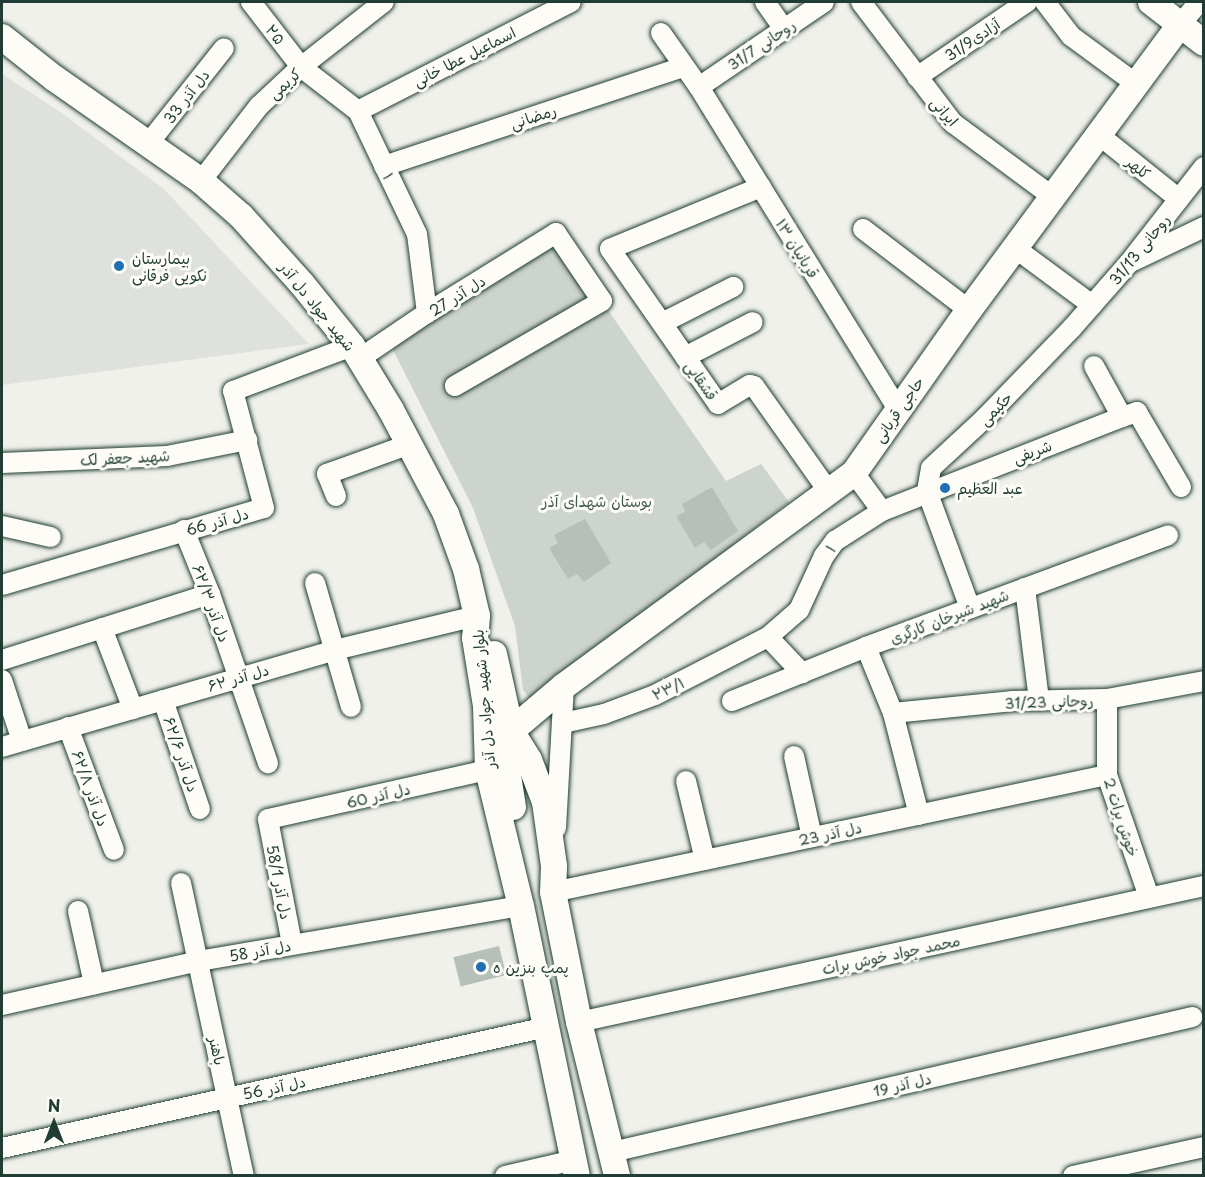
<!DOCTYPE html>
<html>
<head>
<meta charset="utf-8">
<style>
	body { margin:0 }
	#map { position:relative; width:1205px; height:1177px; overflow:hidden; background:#f0f1eb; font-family:"Playpen Sans","Playpen Sans Arabic",sans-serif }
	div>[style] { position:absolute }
	.built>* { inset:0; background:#dfe2dc }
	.green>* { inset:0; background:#cdd3cd }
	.building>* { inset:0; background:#b6bfb8; transform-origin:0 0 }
	.roads { filter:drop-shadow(0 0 2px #1f3d34) drop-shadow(0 0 2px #1f3d34) }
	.minor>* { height:20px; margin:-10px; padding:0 10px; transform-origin:10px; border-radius:10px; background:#fdfcf7 }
	.major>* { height:26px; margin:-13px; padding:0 13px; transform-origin:13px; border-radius:13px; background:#fdfcf7 }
	.dots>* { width:16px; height:16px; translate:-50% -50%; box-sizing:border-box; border:3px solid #fdfcf7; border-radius:50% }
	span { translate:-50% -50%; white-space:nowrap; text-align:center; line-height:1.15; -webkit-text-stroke:6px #fdfcf7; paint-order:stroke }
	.street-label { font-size:15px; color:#1f3d34 }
	.poi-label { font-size:15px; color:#1f3d34 }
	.left { translate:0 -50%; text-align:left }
	.park-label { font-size:15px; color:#425b53 }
	.frame { position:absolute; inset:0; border:3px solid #1f3d34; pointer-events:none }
	.north { position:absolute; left:24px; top:1093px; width:60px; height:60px; -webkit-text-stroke:4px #fdfcf7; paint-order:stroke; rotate:0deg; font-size:16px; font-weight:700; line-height:24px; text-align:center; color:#1f3d34 }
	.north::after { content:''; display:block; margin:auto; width:21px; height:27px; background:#1f3d34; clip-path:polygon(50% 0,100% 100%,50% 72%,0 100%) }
</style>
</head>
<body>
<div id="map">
	<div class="built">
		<i style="clip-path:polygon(2px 74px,59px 111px,164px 189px,309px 344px,2px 385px)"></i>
	</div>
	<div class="green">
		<i style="clip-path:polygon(559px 239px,726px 481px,761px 464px,789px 502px,538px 697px,529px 697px,523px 690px,515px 626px,473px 508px,386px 336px)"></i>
	</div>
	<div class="building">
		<i style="clip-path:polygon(712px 487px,738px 531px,711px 550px,704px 542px,695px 548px,676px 516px,685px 512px,682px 504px)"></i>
		<i style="clip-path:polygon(585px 519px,611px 563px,584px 582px,577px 574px,568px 579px,549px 548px,558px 543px,554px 535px)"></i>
		<i style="left:499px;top:946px;width:30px;height:47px;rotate:76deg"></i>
	</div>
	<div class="roads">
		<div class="minor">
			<i style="left:251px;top:2px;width:82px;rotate:52.4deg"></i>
			<i style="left:301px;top:67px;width:72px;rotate:37.7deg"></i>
			<i style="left:358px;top:111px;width:136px;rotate:64.4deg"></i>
			<i style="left:417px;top:234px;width:80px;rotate:82.8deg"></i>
			<i style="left:765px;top:2px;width:33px;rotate:55deg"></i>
			<i style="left:861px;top:2px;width:152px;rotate:52.8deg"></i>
			<i style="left:953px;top:123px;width:124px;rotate:36.5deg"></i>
			<i style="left:1045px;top:2px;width:43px;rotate:52.6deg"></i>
			<i style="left:1071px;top:36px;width:81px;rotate:36.4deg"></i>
			<i style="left:1179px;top:26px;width:31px;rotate:-50deg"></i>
			<i style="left:661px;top:33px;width:66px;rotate:54.9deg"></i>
			<i style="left:699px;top:87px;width:379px;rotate:58.3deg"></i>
			<i style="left:917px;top:77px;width:133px;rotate:-34.3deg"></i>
			<i style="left:699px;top:87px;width:151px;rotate:-34.2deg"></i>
			<i style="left:358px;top:111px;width:239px;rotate:-27.1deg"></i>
			<i style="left:1099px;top:135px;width:102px;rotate:38.7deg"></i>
			<i style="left:148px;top:144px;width:122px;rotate:-51.6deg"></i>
			<i style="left:384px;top:166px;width:315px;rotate:-18.3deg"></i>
			<i style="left:201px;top:181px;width:95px;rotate:-52.3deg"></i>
			<i style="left:259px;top:106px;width:57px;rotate:-42.9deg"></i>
			<i style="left:301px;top:67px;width:105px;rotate:-38.1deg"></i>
			<i style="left:761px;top:187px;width:163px;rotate:157.7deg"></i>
			<i style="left:610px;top:249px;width:189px;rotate:55.1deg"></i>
			<i style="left:718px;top:404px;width:37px;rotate:-31deg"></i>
			<i style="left:750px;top:385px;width:4px;rotate:14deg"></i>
			<i style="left:754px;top:386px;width:130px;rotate:54.7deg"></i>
			<i style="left:863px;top:229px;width:133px;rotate:37.4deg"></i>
			<i style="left:1015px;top:248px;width:96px;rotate:36.5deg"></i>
			<i style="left:1133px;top:261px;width:79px;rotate:-25.6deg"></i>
			<i style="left:662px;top:323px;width:80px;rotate:-26.9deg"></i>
			<i style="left:685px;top:357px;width:76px;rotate:-27.2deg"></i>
			<i style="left:359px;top:359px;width:82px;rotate:-34.1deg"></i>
			<i style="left:427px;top:313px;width:152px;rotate:-31.8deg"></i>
			<i style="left:556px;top:233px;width:82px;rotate:55.9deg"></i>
			<i style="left:602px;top:301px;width:170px;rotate:150deg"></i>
			<i style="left:1094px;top:366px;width:58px;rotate:61.2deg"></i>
			<i style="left:2px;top:463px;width:165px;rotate:-2.4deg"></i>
			<i style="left:167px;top:456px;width:82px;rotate:-11.3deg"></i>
			<i style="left:854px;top:473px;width:47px;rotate:53.6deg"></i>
			<i style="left:336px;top:496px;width:24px;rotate:-112deg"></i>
			<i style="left:327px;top:474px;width:88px;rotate:-19.9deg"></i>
			<i style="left:2px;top:526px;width:50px;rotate:12.7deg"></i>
			<i style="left:184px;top:530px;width:69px;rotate:67.9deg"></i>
			<i style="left:210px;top:594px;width:179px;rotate:71.1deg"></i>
			<i style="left:315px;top:583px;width:129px;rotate:73.8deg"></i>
			<i style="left:2px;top:585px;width:273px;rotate:-16.4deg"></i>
			<i style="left:264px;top:508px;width:121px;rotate:-104.8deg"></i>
			<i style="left:233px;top:391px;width:127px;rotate:-20.7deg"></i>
			<i style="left:1025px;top:588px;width:113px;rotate:82.9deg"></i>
			<i style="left:970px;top:608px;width:125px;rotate:-110.2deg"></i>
			<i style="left:927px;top:491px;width:23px;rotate:-80deg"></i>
			<i style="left:931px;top:468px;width:74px;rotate:-42.8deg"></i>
			<i style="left:985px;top:418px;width:125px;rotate:-46deg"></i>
			<i style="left:1072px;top:328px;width:86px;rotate:-48.8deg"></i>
			<i style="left:1129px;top:263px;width:122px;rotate:-52deg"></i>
			<i style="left:102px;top:628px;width:87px;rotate:69.1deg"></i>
			<i style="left:768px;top:637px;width:50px;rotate:46.6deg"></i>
			<i style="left:866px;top:647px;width:71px;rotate:67.8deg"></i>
			<i style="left:893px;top:713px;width:105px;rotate:75.7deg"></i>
			<i style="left:2px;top:660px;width:218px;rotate:-17.6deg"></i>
			<i style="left:2px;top:680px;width:64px;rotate:71.8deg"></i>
			<i style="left:1107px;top:699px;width:76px;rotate:90deg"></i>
			<i style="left:1107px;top:775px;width:129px;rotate:71deg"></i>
			<i style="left:163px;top:700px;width:115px;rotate:71.3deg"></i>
			<i style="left:732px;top:701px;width:144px;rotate:-21.9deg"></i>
			<i style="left:866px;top:647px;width:322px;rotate:-20.3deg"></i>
			<i style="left:893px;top:713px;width:121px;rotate:-5.7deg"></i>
			<i style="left:1013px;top:701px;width:94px;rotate:-1.2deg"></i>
			<i style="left:1107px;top:699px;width:99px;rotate:-10.5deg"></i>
			<i style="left:563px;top:723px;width:42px;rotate:-12.4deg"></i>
			<i style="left:604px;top:714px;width:54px;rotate:-20.4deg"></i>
			<i style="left:655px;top:695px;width:127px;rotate:-27.2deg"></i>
			<i style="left:768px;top:637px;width:41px;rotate:-41.1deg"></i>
			<i style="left:799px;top:610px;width:60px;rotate:-65.2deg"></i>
			<i style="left:824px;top:556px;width:19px;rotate:-54deg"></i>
			<i style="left:835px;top:541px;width:56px;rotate:-32.6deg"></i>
			<i style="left:882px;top:511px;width:258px;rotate:-21.4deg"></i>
			<i style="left:1122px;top:417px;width:16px;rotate:-18deg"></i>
			<i style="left:1137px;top:412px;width:87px;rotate:59.6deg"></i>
			<i style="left:68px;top:727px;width:131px;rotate:69.5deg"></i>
			<i style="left:2px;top:747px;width:347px;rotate:-16.2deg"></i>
			<i style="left:335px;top:650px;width:146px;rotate:-13.5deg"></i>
			<i style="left:794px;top:756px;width:83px;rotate:77.5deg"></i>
			<i style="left:686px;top:781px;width:81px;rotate:76.5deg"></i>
			<i style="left:556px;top:828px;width:142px;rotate:-86.8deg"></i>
			<i style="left:181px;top:883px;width:300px;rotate:77.9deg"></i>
			<i style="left:553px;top:892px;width:566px;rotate:-11.93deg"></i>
			<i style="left:78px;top:911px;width:75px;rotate:77.6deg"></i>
			<i style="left:292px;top:944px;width:127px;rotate:-100.9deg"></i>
			<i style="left:268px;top:819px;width:225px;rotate:-12.6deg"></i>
			<i style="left:2px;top:1005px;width:202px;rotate:-12.6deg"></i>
			<i style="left:199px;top:961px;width:327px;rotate:-9.7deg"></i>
			<i style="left:579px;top:1022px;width:640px;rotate:-12.28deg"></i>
			<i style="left:2px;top:1148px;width:558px;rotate:-12.52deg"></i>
			<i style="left:612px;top:1152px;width:596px;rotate:-13.1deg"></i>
			<i style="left:505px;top:1176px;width:71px;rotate:-13.1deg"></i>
			<i style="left:1073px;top:1176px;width:134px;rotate:-12.5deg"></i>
		</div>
		<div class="major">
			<i style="left:1151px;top:2px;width:67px;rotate:37.7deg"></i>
			<i style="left:2px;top:37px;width:66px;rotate:38.3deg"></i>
			<i style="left:54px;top:78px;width:179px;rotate:35deg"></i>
			<i style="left:201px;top:181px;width:53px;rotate:41.2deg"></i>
			<i style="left:241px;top:216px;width:91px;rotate:48.1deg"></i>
			<i style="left:302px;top:284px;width:80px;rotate:51.1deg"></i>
			<i style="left:352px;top:346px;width:75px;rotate:58.6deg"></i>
			<i style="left:391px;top:410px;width:118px;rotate:62.1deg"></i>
			<i style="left:446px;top:514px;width:59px;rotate:70deg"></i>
			<i style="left:466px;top:569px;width:48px;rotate:76.8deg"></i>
			<i style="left:477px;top:616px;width:22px;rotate:95deg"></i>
			<i style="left:475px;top:638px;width:69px;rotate:80.8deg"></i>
			<i style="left:486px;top:706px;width:64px;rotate:88.2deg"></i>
			<i style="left:488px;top:770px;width:140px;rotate:76.4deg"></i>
			<i style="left:521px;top:906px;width:276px;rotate:78.3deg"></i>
			<i style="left:494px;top:654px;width:79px;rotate:77.6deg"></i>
			<i style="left:511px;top:731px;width:34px;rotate:58deg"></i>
			<i style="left:529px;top:760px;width:45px;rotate:69.1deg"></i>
			<i style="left:545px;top:802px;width:65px;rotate:82deg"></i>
			<i style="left:554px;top:866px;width:26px;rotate:92deg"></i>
			<i style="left:553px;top:892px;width:133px;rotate:78.7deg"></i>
			<i style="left:579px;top:1022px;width:159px;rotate:76.1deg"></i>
			<i style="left:513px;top:807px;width:37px;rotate:-99deg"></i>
			<i style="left:507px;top:770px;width:39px;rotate:-84deg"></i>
			<i style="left:511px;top:731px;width:70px;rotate:-40.3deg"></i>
			<i style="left:564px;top:686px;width:360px;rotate:-36.3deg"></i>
			<i style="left:854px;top:473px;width:199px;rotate:-54.8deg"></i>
			<i style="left:969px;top:310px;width:353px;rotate:-53.5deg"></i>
		</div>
	</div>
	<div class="dots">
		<i style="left:119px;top:266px;background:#1f6fb2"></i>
		<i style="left:945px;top:488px;background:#1f6fb2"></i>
		<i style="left:481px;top:967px;background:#1f6fb2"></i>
	</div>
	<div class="street-label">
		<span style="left:276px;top:34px;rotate:52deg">۲۵</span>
		<span style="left:972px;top:39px;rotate:-34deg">آزادی31/9</span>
		<span style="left:761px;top:44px;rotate:-34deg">روحانی 31/7</span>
		<span style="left:464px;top:56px;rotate:-27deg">اسماعیل عطا خانی</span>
		<span style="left:284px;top:83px;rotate:-42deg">کریمی</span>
		<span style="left:186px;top:96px;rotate:-52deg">دل آذر 33</span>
		<span style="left:945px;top:111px;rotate:48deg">ایرانی</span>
		<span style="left:533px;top:116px;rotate:-18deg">رمضانی</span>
		<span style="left:1139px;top:167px;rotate:39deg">کلهر</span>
		<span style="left:389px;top:176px;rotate:64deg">۱</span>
		<span style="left:798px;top:248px;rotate:58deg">۱۳ قربانیان</span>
		<span style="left:1139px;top:249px;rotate:-51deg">روحانی 31/13</span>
		<span style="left:457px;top:295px;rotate:-32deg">دل آذر 27</span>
		<span style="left:318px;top:306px;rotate:51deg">شهید جواد دل آذر</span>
		<span style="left:702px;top:380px;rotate:55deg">قشقایی</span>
		<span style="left:995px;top:408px;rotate:-45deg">حکیمی</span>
		<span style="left:898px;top:409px;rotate:-55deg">حاجی قربانی</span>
		<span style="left:1032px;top:451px;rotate:-21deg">شریفی</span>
		<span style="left:125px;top:457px;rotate:-3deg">شهید جعفر لک</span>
		<span style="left:217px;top:521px;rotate:-16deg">دل آذر 66</span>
		<span style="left:830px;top:548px;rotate:-53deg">۱</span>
		<span style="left:212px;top:603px;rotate:70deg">دل آذر ۶۲/۳</span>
		<span style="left:949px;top:616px;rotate:-21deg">شهید شیرخان کارگری</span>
		<span style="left:238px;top:677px;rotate:-16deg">دل آذر ۶۲</span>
		<span style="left:668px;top:688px;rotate:-25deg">۲۳/۱</span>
		<span style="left:483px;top:699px;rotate:-95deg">بلوار شهید جواد دل آذر</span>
		<span style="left:1049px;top:701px;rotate:-2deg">روحانی 31/23</span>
		<span style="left:182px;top:754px;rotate:71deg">دل آذر ۶۲/۶</span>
		<span style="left:91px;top:788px;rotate:70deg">دل آذر ۶۲/۸</span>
		<span style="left:378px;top:795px;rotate:-13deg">دل آذر 60</span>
		<span style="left:1122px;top:817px;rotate:72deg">خوش برات 2</span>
		<span style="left:830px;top:833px;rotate:-12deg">دل آذر 23</span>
		<span style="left:280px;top:882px;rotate:79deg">دل آذر 58/1</span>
		<span style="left:260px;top:950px;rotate:-10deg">دل آذر 58</span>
		<span style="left:891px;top:954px;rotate:-12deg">محمد جواد خوش برات</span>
		<span style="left:218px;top:1051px;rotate:78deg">باهنر</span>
		<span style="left:902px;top:1084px;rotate:-13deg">دل آذر 19</span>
		<span style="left:274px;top:1087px;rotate:-12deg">دل آذر 56</span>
	</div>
	<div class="poi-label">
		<span class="left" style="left:132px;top:266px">بیمارستان<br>نکویی فرقانی</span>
		<span class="left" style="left:957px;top:488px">عبد العظيم</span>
		<span class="left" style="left:493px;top:967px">پمپ بنزین ه</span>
	</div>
	<div class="park-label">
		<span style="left:597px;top:501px">بوستان شهدای آذر</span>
	</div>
	<div class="frame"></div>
	<div class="north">N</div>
</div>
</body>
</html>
